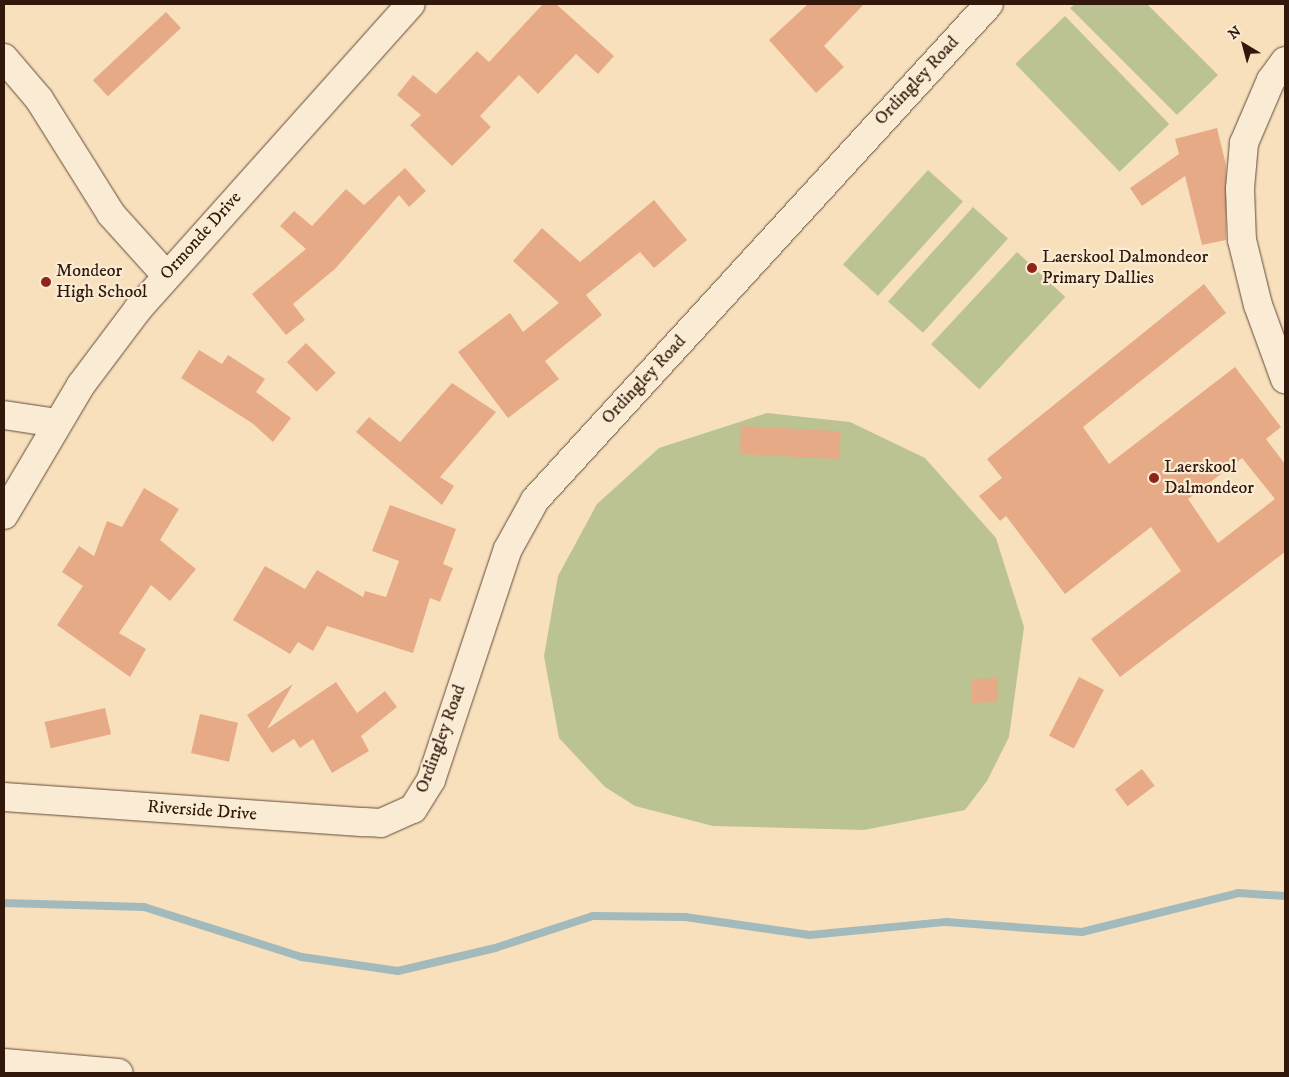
<!DOCTYPE html>
<html>
<head>
<meta charset="utf-8">
<style>
	body { margin:0 }
	#map { position:relative; width:1289px; height:1077px; overflow:hidden; background:#f8e0bd; font-family:"IM FELL DW Pica",serif }
	div>[style] { position:absolute }
	.green>* { inset:0; background:#bbc393; transform-origin:0 0 }
	.stream>* { height:8px; margin:-4px; padding:0 4px; transform-origin:4px; border-radius:4px; background:#a2babc }
	.building>* { inset:0; background:#e6ab86; transform-origin:0 0 }
	.roads { filter:drop-shadow(0 0 1px #634a38) drop-shadow(0 0 1px #634a38) }
	.minor>* { height:28px; margin:-14px; padding:0 14px; transform-origin:14px; border-radius:14px; background:#faebd4 }
	.dots>* { width:14px; height:14px; translate:-50% -50%; box-sizing:border-box; border:2px solid #faebd4; border-radius:50% }
	span { translate:-50% -50%; white-space:nowrap; text-align:center; line-height:1.15; -webkit-text-stroke:4.5px #faebd4; paint-order:stroke }
	.street-label { font-size:18px; color:#31180b }
	.poi-label { font-size:18px; color:#31180b }
	.left { translate:0 -50%; text-align:left }
	.frame { position:absolute; inset:0; border:5px solid #31180b; pointer-events:none }
	.north { position:absolute; left:1219px; top:20px; width:50px; height:50px; -webkit-text-stroke:4px #faebd4; paint-order:stroke; rotate:323deg; font-size:14px; font-weight:700; line-height:20px; text-align:center; color:#31180b }
	.north::after { content:''; display:block; margin:auto; width:18px; height:22px; background:#31180b; clip-path:polygon(50% 0,100% 100%,50% 72%,0 100%) }
</style>
</head>
<body>
<div id="map">
	<div class="green">
		<i style="clip-path:polygon(1075px 4px,1147px 4px,1218px 75px,1177px 115px,1070px 8px)"></i>
		<i style="left:1065px;top:16px;width:150px;height:69px;rotate:46deg"></i>
		<i style="left:928px;top:170px;width:47px;height:127px;rotate:42deg"></i>
		<i style="left:973px;top:207px;width:47px;height:127px;rotate:42deg"></i>
		<i style="left:1017px;top:252px;width:66px;height:126px;rotate:43deg"></i>
		<i style="clip-path:polygon(767px 413px,850px 422px,925px 458px,996px 538px,1024px 627px,1009px 737px,987px 781px,965px 810px,864px 830px,713px 826px,635px 806px,605px 787px,559px 738px,544px 656px,558px 576px,597px 504px,659px 448px)"></i>
	</div>
	<div class="stream">
		<i style="left:4px;top:903px;width:140px;rotate:1.6deg"></i>
		<i style="left:144px;top:907px;width:166px;rotate:17.6deg"></i>
		<i style="left:302px;top:957px;width:97px;rotate:8.3deg"></i>
		<i style="left:398px;top:971px;width:100px;rotate:-13.3deg"></i>
		<i style="left:495px;top:948px;width:103px;rotate:-18.1deg"></i>
		<i style="left:593px;top:916px;width:92px;rotate:0.6deg"></i>
		<i style="left:685px;top:917px;width:126px;rotate:8.2deg"></i>
		<i style="left:810px;top:935px;width:137px;rotate:-5.5deg"></i>
		<i style="left:946px;top:922px;width:136px;rotate:4.2deg"></i>
		<i style="left:1082px;top:932px;width:161px;rotate:-14deg"></i>
		<i style="left:1238px;top:893px;width:47px;rotate:3.7deg"></i>
	</div>
	<div class="building">
		<i style="clip-path:polygon(543px 4px,556px 4px,614px 56px,598px 74px,576px 54px,538px 94px,519px 75px,480px 116px,491px 127px,452px 166px,410px 125px,421px 115px,397px 95px,413px 75px,436px 94px,477px 51px,489px 62px)"></i>
		<i style="clip-path:polygon(808px 4px,864px 4px,824px 46px,844px 67px,816px 93px,769px 40px)"></i>
		<i style="left:166px;top:12px;width:22px;height:100px;rotate:47deg"></i>
		<i style="clip-path:polygon(1217px 128px,1226px 165px,1226px 240px,1202px 245px,1185px 176px,1142px 206px,1130px 188px,1179px 154px,1175px 139px)"></i>
		<i style="clip-path:polygon(405px 168px,426px 191px,409px 207px,399px 195px,336px 268px,293px 304px,305px 320px,286px 335px,252px 294px,306px 249px,280px 226px,294px 211px,312px 226px,346px 189px,364px 205px)"></i>
		<i style="clip-path:polygon(654px 200px,687px 240px,654px 268px,640px 252px,586px 295px,602px 315px,545px 361px,559px 379px,508px 418px,458px 352px,510px 313px,523px 332px,559px 303px,513px 261px,542px 228px,580px 262px)"></i>
		<i style="clip-path:polygon(evenodd,1204px 284px,1226px 313px,1083px 427px,1109px 464px,1235px 367px,1281px 427px,1266px 439px,1285px 464px,1285px 552px,1120px 677px,1091px 639px,1181px 571px,1151px 527px,1065px 594px,1006px 516px,1000px 521px,979px 496px,1002px 478px,987px 459px,1204px 284px,1242px 458px,1275px 499px,1218px 543px,1188px 499px,1242px 458px)"></i>
		<i style="left:306px;top:343px;width:42px;height:27px;rotate:45deg"></i>
		<i style="clip-path:polygon(199px 350px,222px 364px,228px 355px,265px 379px,256px 392px,291px 418px,273px 442px,252px 423px,181px 378px)"></i>
		<i style="clip-path:polygon(452px 383px,496px 412px,440px 477px,454px 486px,442px 505px,356px 432px,369px 417px,400px 442px)"></i>
		<i style="left:741px;top:426px;width:100px;height:28px;rotate:3deg"></i>
		<i style="clip-path:polygon(144px 488px,179px 509px,160px 540px,196px 569px,170px 601px,151px 585px,119px 633px,146px 649px,130px 677px,57px 625px,83px 586px,62px 572px,79px 546px,94px 556px,107px 521px,122px 527px)"></i>
		<i style="clip-path:polygon(390px 505px,456px 529px,443px 564px,453px 568px,440px 602px,430px 598px,413px 653px,327px 626px,313px 651px,298px 642px,290px 654px,233px 620px,265px 566px,305px 589px,317px 570px,363px 597px,365px 591px,386px 597px,399px 561px,372px 551px)"></i>
		<i style="left:1079px;top:677px;width:28px;height:66px;rotate:27deg"></i>
		<i style="left:997px;top:678px;width:24px;height:26px;rotate:88deg"></i>
		<i style="clip-path:polygon(336px 682px,357px 713px,385px 691px,397px 707px,361px 736px,369px 751px,332px 773px,313px 739px,300px 748px,294px 739px,272px 753px,247px 715px,293px 684px,267px 729px)"></i>
		<i style="left:105px;top:708px;width:27px;height:62px;rotate:77deg"></i>
		<i style="left:200px;top:714px;width:39px;height:40px;rotate:13deg"></i>
		<i style="left:1142px;top:769px;width:21px;height:34px;rotate:53deg"></i>
	</div>
	<div class="roads">
		<div class="minor">
			<i style="left:4px;top:58px;width:54px;rotate:49.5deg"></i>
			<i style="left:39px;top:99px;width:136px;rotate:57.9deg"></i>
			<i style="left:111px;top:214px;width:82px;rotate:48deg"></i>
			<i style="left:1285px;top:61px;width:24px;rotate:126deg"></i>
			<i style="left:1271px;top:80px;width:69px;rotate:113.2deg"></i>
			<i style="left:1244px;top:143px;width:46px;rotate:95deg"></i>
			<i style="left:1240px;top:189px;width:51px;rotate:87.8deg"></i>
			<i style="left:1242px;top:240px;width:67px;rotate:76.2deg"></i>
			<i style="left:1258px;top:305px;width:79px;rotate:70deg"></i>
			<i style="left:4px;top:415px;width:54px;rotate:8.6deg"></i>
			<i style="left:4px;top:515px;width:151px;rotate:-59.4deg"></i>
			<i style="left:81px;top:385px;width:95px;rotate:-53.1deg"></i>
			<i style="left:138px;top:309px;width:409px;rotate:-48.2deg"></i>
			<i style="left:4px;top:797px;width:361px;rotate:4deg"></i>
			<i style="left:364px;top:822px;width:17px;rotate:3deg"></i>
			<i style="left:381px;top:823px;width:35px;rotate:-24deg"></i>
			<i style="left:413px;top:809px;width:34px;rotate:-58deg"></i>
			<i style="left:431px;top:780px;width:243px;rotate:-71.6deg"></i>
			<i style="left:508px;top:549px;width:56px;rotate:-61.1deg"></i>
			<i style="left:535px;top:500px;width:672px;rotate:-47.53deg"></i>
			<i style="left:4px;top:1063px;width:115px;rotate:5deg"></i>
		</div>
	</div>
	<div class="dots">
		<i style="left:1032px;top:268px;background:#8f2418"></i>
		<i style="left:46px;top:282px;background:#8f2418"></i>
		<i style="left:1154px;top:478px;background:#8f2418"></i>
	</div>
	<div class="street-label">
		<span style="left:917px;top:81px;rotate:-47deg">Ordingley Road</span>
		<span style="left:201px;top:236px;rotate:-48deg">Ormonde Drive</span>
		<span style="left:644px;top:380px;rotate:-47deg">Ordingley Road</span>
		<span style="left:441px;top:739px;rotate:-70deg">Ordingley Road</span>
		<span style="left:202px;top:811px;rotate:4deg">Riverside Drive</span>
	</div>
	<div class="poi-label">
		<span class="left" style="left:1042px;top:268px">Laerskool Dalmondeor<br>Primary Dallies</span>
		<span class="left" style="left:56px;top:282px">Mondeor<br>High School</span>
		<span class="left" style="left:1164px;top:478px">Laerskool<br>Dalmondeor</span>
	</div>
	<div class="frame"></div>
	<div class="north">N</div>
</div>
</body>
</html>
